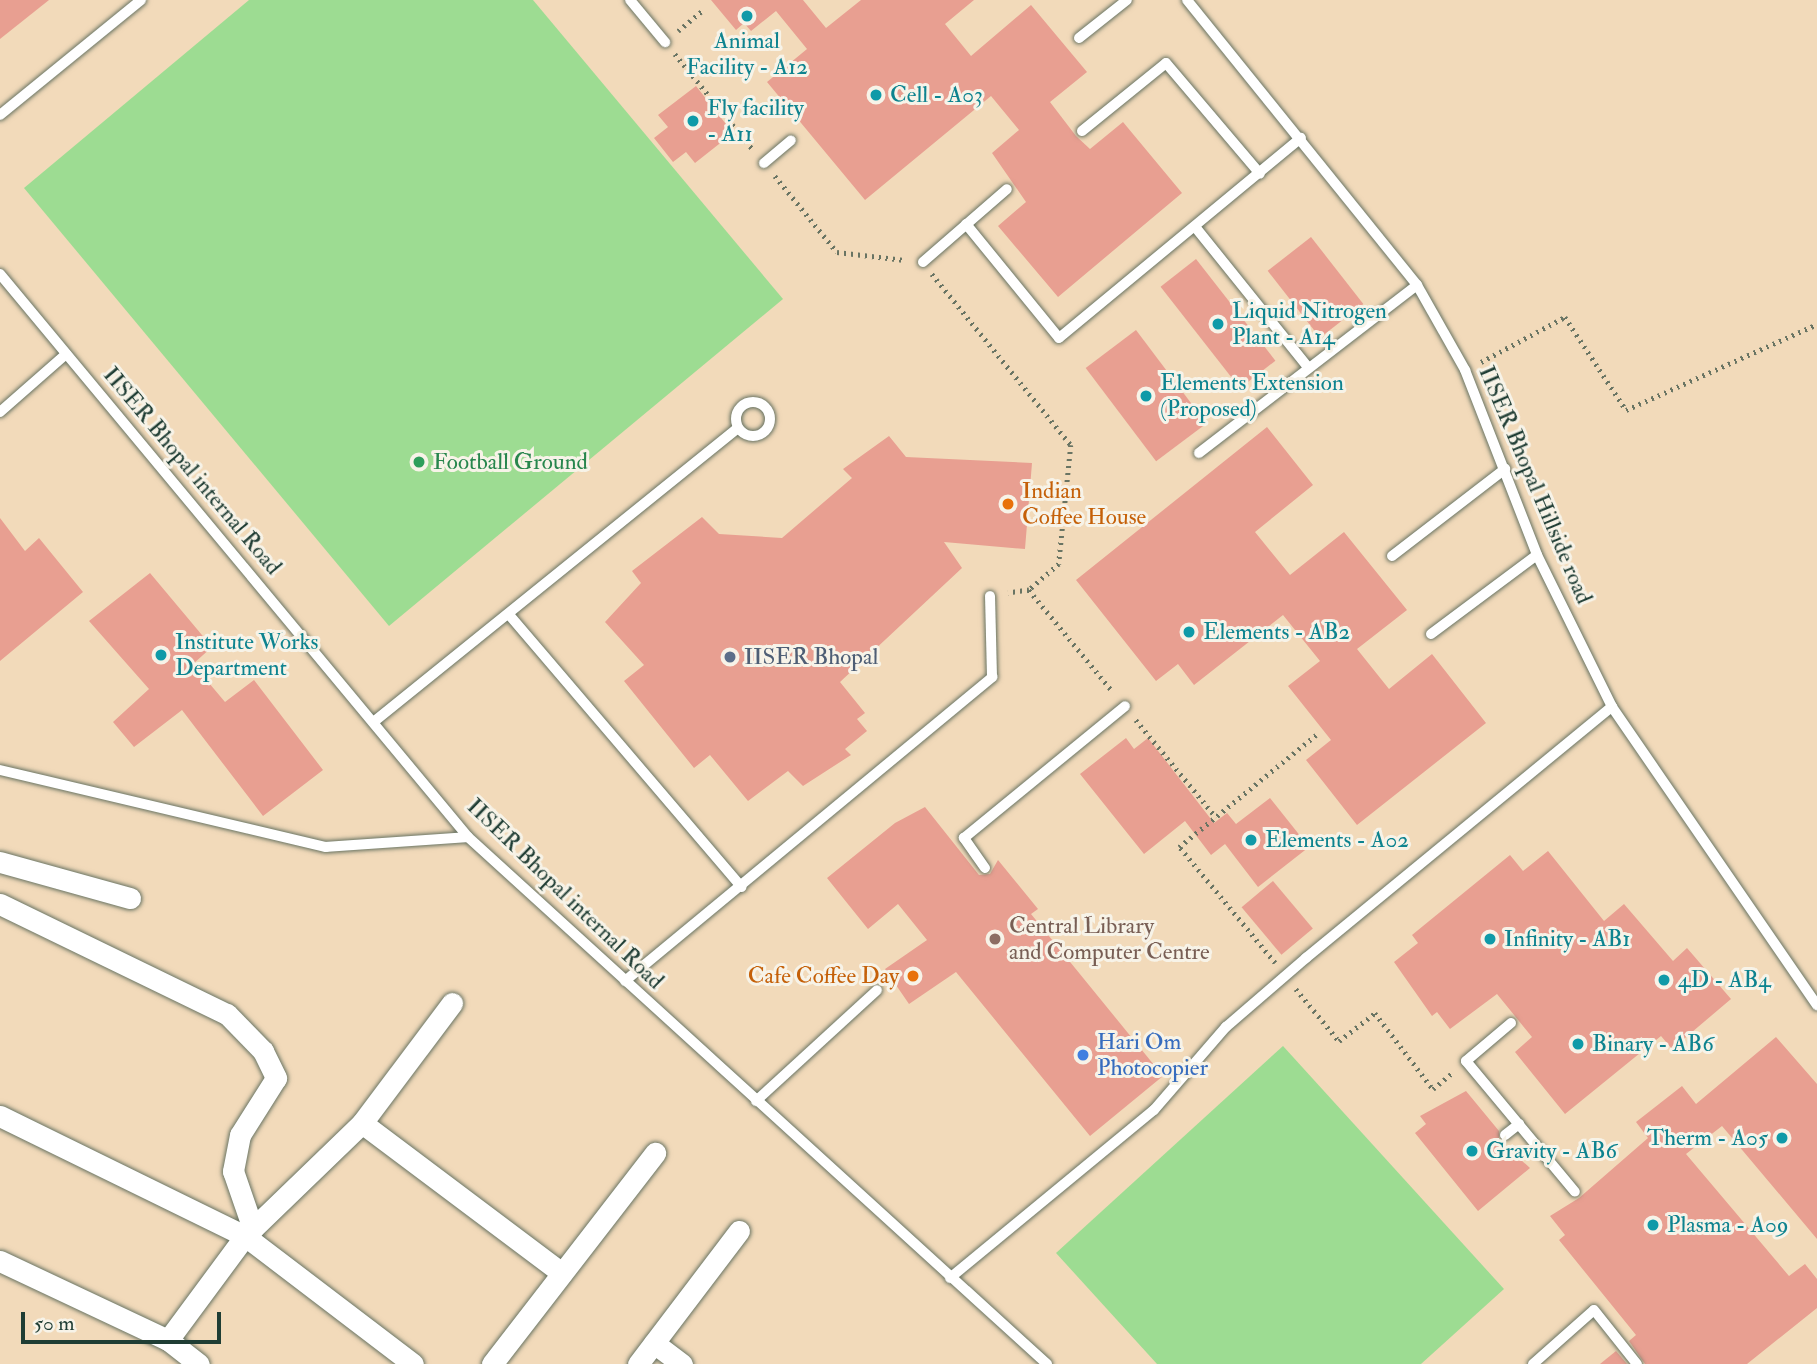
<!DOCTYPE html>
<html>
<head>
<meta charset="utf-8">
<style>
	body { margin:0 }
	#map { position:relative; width:1817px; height:1364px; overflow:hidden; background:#f2daba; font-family:"IM FELL Double Pica",serif }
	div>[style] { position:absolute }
	.green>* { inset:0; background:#9ddc92 }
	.building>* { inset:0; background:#e89f91; transform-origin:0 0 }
	.path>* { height:4.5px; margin-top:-2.25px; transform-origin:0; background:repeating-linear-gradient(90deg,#697463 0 2px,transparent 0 7px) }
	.roads { filter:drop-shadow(0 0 2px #697463) drop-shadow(0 0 2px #697463) }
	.service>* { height:10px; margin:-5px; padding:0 5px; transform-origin:5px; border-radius:5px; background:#fff }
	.service>.ring { margin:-5px; padding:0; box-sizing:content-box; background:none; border:10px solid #fff; border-radius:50% }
	.minor>* { height:21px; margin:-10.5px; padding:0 10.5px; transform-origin:10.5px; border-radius:10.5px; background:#fff }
	.dots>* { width:19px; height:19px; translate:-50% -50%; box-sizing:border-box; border:4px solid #f7f3e8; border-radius:50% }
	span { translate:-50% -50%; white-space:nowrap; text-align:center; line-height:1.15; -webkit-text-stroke:6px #f7f3e8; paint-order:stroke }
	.culture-label { font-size:23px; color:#0d838f }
	.left { translate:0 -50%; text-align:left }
	.right { translate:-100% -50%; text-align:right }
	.leisure-label { font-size:23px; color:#27864d }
	.street-label { font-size:23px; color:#1f3d34 }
	.food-label { font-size:23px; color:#c56008 }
	.service-label { font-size:23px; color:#4e5e75 }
	.education-label { font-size:23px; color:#785e54 }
	.shop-label { font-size:23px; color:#366cbe }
	.scale { position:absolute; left:21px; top:1312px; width:200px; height:32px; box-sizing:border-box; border:4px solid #1f3d34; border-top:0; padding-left:9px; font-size:21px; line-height:24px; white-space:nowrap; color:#1f3d34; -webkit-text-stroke:5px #f7f3e8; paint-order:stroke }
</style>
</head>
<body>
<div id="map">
	<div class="green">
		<i style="clip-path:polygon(249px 0,533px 0,783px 299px,389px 626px,24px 188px)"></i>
		<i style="clip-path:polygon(1283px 1046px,1504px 1289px,1421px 1364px,1157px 1364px,1056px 1253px)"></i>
	</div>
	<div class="building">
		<i style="clip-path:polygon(0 0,49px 0,0 39px)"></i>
		<i style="clip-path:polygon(711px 0,803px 0,826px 28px,861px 0,974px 0,945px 24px,971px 56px,1031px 5px,1087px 72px,1050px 102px,1076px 136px,1090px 149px,1123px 122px,1182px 193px,1058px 297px,998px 226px,1026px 202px,992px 153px,1019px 130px,991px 96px,865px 200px,767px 82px,807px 49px,776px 11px,751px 31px,744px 23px,736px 30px)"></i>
		<i style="clip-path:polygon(696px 86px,733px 133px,695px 163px,686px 152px,673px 162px,654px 138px,668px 127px,658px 115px)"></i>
		<i style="left:1311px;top:237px;width:85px;height:55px;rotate:52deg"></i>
		<i style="left:1196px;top:259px;width:129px;height:45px;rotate:52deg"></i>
		<i style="left:1136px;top:330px;width:117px;height:63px;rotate:53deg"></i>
		<i style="clip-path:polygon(1267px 427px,1313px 485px,1255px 532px,1290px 575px,1344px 532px,1407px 610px,1357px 649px,1389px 689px,1432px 654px,1486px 723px,1357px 825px,1306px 760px,1331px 740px,1288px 686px,1320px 661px,1283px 615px,1194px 685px,1178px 664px,1156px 681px,1076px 580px)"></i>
		<i style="clip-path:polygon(889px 436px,906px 457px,1032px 463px,1025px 549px,944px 542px,962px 568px,840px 682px,865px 713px,857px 719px,867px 731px,845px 749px,851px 755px,803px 786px,788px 771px,748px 801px,710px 755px,694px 768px,624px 681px,644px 665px,605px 622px,641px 583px,632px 571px,702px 517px,719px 534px,782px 538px,852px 478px,843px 469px)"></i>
		<i style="clip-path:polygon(0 518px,25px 551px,39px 538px,83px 592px,0 661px)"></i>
		<i style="clip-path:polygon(150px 573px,212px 647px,193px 664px,225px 702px,254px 680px,323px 770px,263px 816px,182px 710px,134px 747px,113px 722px,149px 689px,89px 621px)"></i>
		<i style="clip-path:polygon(1126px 738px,1134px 749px,1148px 738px,1214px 823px,1227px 813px,1236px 824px,1270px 798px,1309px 847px,1258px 887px,1225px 844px,1211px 855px,1185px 821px,1144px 854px,1080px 774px)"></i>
		<i style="clip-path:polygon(925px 807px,979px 875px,990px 874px,998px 860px,1038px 909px,1031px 914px,1163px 1076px,1090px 1136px,956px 972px,909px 1004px,885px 969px,927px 940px,898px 904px,868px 929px,827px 878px,895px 823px)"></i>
		<i style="clip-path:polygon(1548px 851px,1604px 921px,1624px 904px,1673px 961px,1687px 948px,1731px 999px,1672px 1049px,1661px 1036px,1565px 1114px,1515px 1052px,1532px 1037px,1497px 994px,1450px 1029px,1437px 1012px,1432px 1016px,1394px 962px,1418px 943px,1412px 935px,1510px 855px,1523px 871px)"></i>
		<i style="left:1273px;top:881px;width:62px;height:41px;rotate:50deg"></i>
		<i style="clip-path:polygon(1776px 1037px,1817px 1084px,1817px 1239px,1722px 1126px,1686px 1154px,1789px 1276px,1805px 1264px,1817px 1279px,1817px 1308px,1747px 1364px,1645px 1364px,1629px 1341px,1636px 1335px,1559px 1240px,1565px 1235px,1550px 1216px,1579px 1198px,1648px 1138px,1636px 1122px,1682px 1086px,1696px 1104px)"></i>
		<i style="clip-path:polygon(1466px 1091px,1499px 1131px,1499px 1140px,1530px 1168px,1478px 1211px,1415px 1133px,1426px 1124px,1420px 1116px)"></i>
		<i style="clip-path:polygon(1616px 1351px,1627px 1364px,1600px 1364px)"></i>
	</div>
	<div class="path">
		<i style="left:678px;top:31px;width:34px;rotate:-40deg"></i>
		<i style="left:675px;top:54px;width:125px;rotate:50.8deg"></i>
		<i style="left:775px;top:176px;width:98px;rotate:50.8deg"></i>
		<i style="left:837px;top:252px;width:68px;rotate:6.7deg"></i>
		<i style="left:932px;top:274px;width:220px;rotate:50.9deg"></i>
		<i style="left:1071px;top:445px;width:120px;rotate:95.8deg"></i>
		<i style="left:1059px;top:564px;width:40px;rotate:139deg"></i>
		<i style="left:1029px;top:590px;width:21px;rotate:172deg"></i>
		<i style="left:1481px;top:362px;width:95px;rotate:-28.2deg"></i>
		<i style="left:1565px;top:317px;width:111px;rotate:56.7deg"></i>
		<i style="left:1626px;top:410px;width:209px;rotate:-24.2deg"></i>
		<i style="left:1029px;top:590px;width:132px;rotate:50.5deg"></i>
		<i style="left:1136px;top:720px;width:126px;rotate:50.5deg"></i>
		<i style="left:1275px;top:963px;width:151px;rotate:-129.6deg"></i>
		<i style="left:1179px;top:847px;width:177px;rotate:-39.3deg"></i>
		<i style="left:1296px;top:989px;width:67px;rotate:50.4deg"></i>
		<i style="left:1339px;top:1041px;width:46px;rotate:-37.9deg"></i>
		<i style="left:1375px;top:1013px;width:96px;rotate:52.7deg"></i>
		<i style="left:1433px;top:1089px;width:25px;rotate:-40deg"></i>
	</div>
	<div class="roads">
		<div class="service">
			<i style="left:630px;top:0;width:55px;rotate:50.2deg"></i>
			<i style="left:1187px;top:0;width:366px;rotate:51.1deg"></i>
			<i style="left:1417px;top:285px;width:98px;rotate:60.5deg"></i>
			<i style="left:1465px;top:370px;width:199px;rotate:68.7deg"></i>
			<i style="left:1537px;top:555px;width:169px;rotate:63.7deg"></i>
			<i style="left:1612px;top:707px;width:362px;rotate:55.5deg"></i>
			<i style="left:1079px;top:38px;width:61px;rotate:-38.4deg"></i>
			<i style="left:0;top:115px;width:182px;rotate:-39.2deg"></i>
			<i style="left:1082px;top:131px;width:108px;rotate:-39deg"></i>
			<i style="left:1166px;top:63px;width:145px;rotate:49.7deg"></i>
			<i style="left:764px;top:163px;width:35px;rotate:-40deg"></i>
			<i style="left:966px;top:224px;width:147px;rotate:50.8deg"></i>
			<i style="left:1059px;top:338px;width:314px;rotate:-39.6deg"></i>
			<i style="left:1196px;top:228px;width:177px;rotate:51.2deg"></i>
			<i style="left:923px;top:262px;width:111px;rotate:-41deg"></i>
			<i style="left:0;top:274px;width:732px;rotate:50.26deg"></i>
			<i style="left:468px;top:837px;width:783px;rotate:42.31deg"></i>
			<i class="ring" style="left:736px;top:402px;width:24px;height:24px"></i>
			<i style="left:0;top:412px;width:88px;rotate:-41.3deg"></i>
			<i style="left:1199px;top:453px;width:275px;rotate:-37.6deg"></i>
			<i style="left:1392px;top:556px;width:143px;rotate:-37.6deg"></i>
			<i style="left:511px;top:617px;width:355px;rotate:49.5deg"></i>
			<i style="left:1431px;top:634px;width:132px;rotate:-36.7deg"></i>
			<i style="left:376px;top:720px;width:465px;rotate:-38.9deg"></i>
			<i style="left:0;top:770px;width:335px;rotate:13.3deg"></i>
			<i style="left:326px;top:847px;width:142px;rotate:-4deg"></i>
			<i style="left:985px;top:868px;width:37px;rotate:-125deg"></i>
			<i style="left:964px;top:838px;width:208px;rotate:-39.3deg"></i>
			<i style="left:625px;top:981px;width:477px;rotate:-39.6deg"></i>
			<i style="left:992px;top:677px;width:81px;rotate:-91.4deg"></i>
			<i style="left:1511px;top:1023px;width:59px;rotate:139.8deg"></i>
			<i style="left:1466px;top:1061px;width:170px;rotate:50.2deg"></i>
			<i style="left:756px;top:1101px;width:164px;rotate:-42.5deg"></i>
			<i style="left:1505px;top:1135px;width:18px;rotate:-38deg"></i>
			<i style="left:950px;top:1278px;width:264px;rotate:-39.5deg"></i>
			<i style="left:1154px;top:1110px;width:110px;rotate:-49.1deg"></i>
			<i style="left:1226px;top:1027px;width:106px;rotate:-40.8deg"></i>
			<i style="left:1306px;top:958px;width:396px;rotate:-39.4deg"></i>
			<i style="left:1533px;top:1364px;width:81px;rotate:-41.5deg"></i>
			<i style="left:1594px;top:1310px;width:69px;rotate:51.5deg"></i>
		</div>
		<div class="minor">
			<i style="left:0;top:862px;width:135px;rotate:15.5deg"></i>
			<i style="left:0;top:904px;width:252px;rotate:25.9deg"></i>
			<i style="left:227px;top:1014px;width:52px;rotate:45.8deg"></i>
			<i style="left:263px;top:1051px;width:30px;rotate:64deg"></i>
			<i style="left:276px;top:1078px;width:67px;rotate:122.3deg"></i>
			<i style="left:240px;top:1135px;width:37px;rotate:101deg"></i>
			<i style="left:233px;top:1171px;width:61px;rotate:71deg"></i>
			<i style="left:0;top:1116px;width:273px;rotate:26.1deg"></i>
			<i style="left:245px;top:1236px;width:211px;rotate:37.3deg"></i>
			<i style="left:362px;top:1123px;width:250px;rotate:36.9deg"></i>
			<i style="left:0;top:1261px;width:186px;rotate:25.2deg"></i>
			<i style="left:168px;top:1340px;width:39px;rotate:38deg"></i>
			<i style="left:168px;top:1340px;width:129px;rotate:-53.5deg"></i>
			<i style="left:245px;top:1236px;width:163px;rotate:-44deg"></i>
			<i style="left:362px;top:1123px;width:150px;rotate:-53.1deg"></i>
			<i style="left:654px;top:1343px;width:35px;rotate:37deg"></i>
			<i style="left:492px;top:1364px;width:267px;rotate:-52.3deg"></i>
			<i style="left:638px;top:1364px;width:167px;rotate:-52.8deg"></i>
		</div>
	</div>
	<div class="dots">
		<i style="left:747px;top:16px;background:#0f9aa8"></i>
		<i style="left:876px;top:95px;background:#0f9aa8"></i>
		<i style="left:693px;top:121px;background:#0f9aa8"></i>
		<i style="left:1218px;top:324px;background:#0f9aa8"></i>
		<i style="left:1146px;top:396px;background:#0f9aa8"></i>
		<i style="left:419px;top:462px;background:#2e9e5b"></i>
		<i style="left:1008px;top:504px;background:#e8710a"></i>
		<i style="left:1189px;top:632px;background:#0f9aa8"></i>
		<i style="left:161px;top:655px;background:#0f9aa8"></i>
		<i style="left:730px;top:657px;background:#5c6f8a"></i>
		<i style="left:1251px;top:840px;background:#0f9aa8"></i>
		<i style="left:995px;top:939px;background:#8d6e63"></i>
		<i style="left:1490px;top:939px;background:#0f9aa8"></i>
		<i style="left:913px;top:976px;background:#e8710a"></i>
		<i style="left:1664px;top:980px;background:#0f9aa8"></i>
		<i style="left:1578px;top:1044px;background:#0f9aa8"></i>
		<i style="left:1083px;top:1055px;background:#3f7fe0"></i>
		<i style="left:1782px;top:1138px;background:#0f9aa8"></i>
		<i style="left:1472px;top:1151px;background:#0f9aa8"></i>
		<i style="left:1653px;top:1225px;background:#0f9aa8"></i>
	</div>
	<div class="culture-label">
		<span style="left:747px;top:54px">Animal<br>Facility - A12</span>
		<span class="left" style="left:890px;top:95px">Cell - A03</span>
		<span class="left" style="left:707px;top:121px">Fly facility<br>- A11</span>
		<span class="left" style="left:1232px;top:324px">Liquid Nitrogen<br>Plant - A14</span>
		<span class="left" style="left:1160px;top:396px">Elements Extension<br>(Proposed)</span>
		<span class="left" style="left:1203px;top:632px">Elements - AB2</span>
		<span class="left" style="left:175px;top:655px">Institute Works<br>Department</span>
		<span class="left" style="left:1265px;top:840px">Elements - A02</span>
		<span class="left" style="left:1504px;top:939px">Infinity - AB1</span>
		<span class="left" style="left:1678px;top:980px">4D - AB4</span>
		<span class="left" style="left:1592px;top:1044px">Binary - AB6</span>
		<span class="right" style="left:1768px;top:1138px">Therm - A05</span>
		<span class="left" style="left:1486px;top:1151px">Gravity - AB6</span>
		<span class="left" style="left:1667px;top:1225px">Plasma - A09</span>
	</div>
	<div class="leisure-label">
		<span class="left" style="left:433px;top:462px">Football Ground</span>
	</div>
	<div class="street-label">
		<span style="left:192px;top:471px;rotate:50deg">IISER Bhopal internal Road</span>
		<span style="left:1535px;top:485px;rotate:67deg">IISER Bhopal Hillside road</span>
		<span style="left:565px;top:894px;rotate:44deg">IISER Bhopal internal Road</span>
	</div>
	<div class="food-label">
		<span class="left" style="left:1022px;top:504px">Indian<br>Coffee House</span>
		<span class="right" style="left:899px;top:976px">Cafe Coffee Day</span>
	</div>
	<div class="service-label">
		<span class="left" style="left:744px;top:657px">IISER Bhopal</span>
	</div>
	<div class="education-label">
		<span class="left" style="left:1009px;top:939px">Central Library<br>and Computer Centre</span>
	</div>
	<div class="shop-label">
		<span class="left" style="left:1097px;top:1055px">Hari Om<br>Photocopier</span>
	</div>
	<div class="scale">50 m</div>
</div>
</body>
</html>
